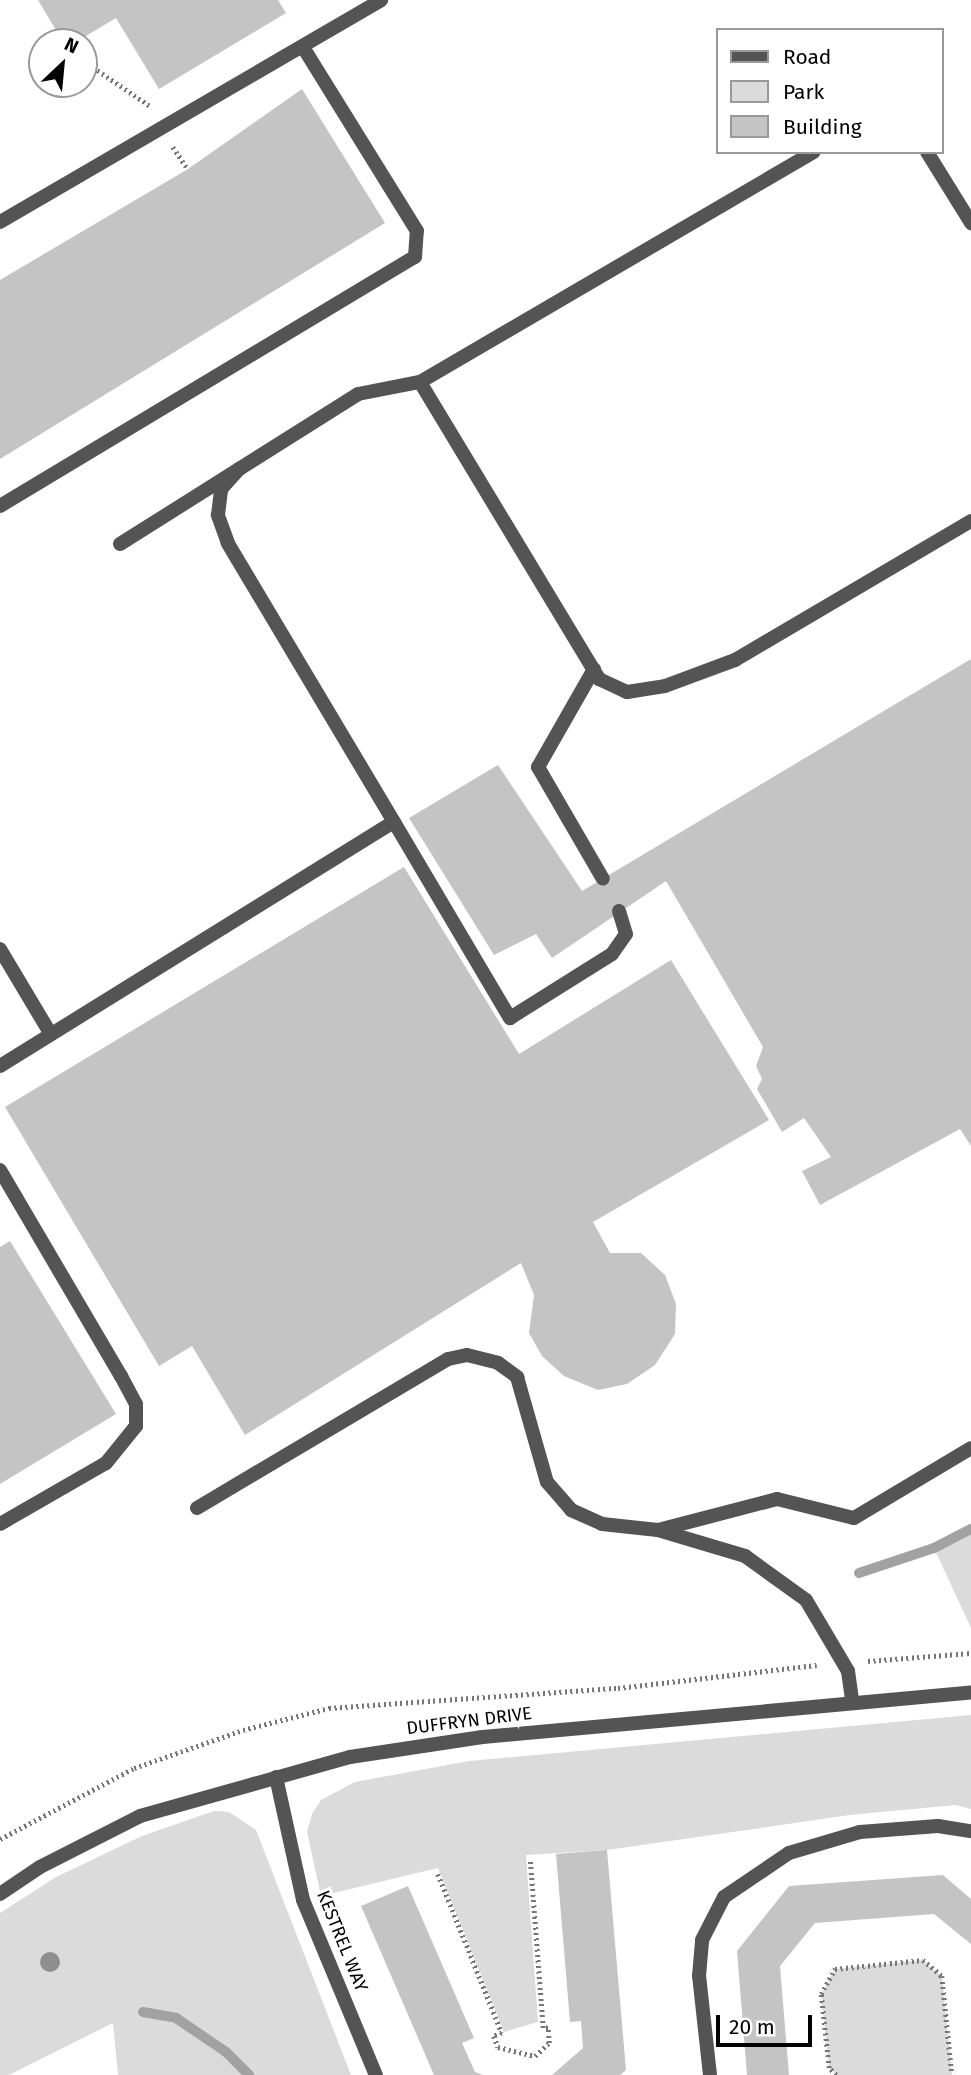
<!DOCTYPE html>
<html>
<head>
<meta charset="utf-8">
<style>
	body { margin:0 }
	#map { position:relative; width:971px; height:2075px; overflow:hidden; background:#fff; font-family:"Fira Sans",sans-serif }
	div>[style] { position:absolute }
	.green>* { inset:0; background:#dbdbdb }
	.stream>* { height:10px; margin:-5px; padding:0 5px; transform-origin:5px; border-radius:5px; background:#a2a2a2 }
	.building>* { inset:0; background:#c4c4c4 }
	.path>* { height:4.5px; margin-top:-2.25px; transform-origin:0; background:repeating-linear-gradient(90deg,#767676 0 2px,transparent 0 5.5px) }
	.service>* { height:14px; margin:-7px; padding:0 7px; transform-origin:7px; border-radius:7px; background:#545454 }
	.minor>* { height:14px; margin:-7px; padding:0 7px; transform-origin:7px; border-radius:7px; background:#545454 }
	.tertiary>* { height:14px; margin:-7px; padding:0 7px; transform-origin:7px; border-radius:7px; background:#545454 }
	.trees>* { width:20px; height:20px; margin:-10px; border-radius:50%; background:#8e8e8e }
	span { translate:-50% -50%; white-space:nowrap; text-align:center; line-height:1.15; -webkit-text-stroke:6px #fff; paint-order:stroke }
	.street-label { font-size:18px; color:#000 }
	.legend { position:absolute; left:716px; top:28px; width:228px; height:126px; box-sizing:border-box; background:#fff; border:2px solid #999; margin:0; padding:9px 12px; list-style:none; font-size:21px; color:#000 }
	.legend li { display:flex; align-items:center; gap:14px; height:35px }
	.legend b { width:35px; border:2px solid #999 }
	.north { position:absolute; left:28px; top:28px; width:70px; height:70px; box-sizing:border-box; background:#fff; border:2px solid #999; border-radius:50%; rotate:26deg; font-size:19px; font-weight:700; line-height:28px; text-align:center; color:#000 }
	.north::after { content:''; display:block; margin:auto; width:24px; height:32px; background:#000; clip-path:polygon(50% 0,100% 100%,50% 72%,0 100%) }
	.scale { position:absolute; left:716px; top:2015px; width:96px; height:32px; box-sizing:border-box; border:4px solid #000; border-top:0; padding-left:9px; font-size:21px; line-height:24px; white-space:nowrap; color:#000; -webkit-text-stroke:5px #fff; paint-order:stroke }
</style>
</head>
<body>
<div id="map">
	<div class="green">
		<i style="clip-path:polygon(971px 1529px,971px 1628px,934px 1548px)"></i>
		<i style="clip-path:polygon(971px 1715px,971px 1809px,955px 1805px,850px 1815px,607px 1850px,526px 1855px,538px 2022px,504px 2032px,438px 1868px,321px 1896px,307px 1832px,312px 1814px,321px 1800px,355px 1782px,469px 1761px)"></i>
		<i style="clip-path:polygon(214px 1811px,229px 1812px,256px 1830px,351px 2075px,118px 2075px,113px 2023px,9px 2075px,0 2075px,0 1913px,56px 1877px,142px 1836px)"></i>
		<i style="clip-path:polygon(923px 1960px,942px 1976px,952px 2075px,836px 2075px,829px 2068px,821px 1994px,835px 1969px)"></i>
	</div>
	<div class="stream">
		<i style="left:859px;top:1573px;width:79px;rotate:-18.4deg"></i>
		<i style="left:934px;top:1548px;width:42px;rotate:-27.2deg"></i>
		<i style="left:143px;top:2012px;width:34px;rotate:10deg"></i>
		<i style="left:176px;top:2018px;width:60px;rotate:34.2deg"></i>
		<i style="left:226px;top:2052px;width:33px;rotate:45deg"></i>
	</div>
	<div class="building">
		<i style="clip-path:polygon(38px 0,278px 0,286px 13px,159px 89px,116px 18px,76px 42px,63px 42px)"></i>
		<i style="clip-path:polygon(302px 89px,385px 223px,0 459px,0 280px,188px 169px)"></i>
		<i style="clip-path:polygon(971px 659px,971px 1146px,960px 1129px,820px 1205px,802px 1171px,831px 1157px,804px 1118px,782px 1132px,757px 1089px,762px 1079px,756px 1066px,763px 1047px,666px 881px,552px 958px,536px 934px,494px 955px,409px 818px,498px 765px,582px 891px)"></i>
		<i style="clip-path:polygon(404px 867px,519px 1054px,671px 960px,769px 1120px,593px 1222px,610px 1253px,641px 1253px,665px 1275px,676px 1304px,675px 1334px,655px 1365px,627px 1384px,598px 1390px,564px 1376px,542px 1356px,529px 1333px,534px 1295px,521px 1263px,245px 1435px,192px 1346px,159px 1366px,5px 1107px)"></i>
		<i style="clip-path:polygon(10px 1241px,116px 1414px,0 1484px,0 1247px)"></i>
		<i style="clip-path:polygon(607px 1850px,626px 2070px,620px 2075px,552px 2075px,583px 2048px,581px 2021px,570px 2022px,556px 1854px)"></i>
		<i style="clip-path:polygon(943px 1875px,971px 1899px,971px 1944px,934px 1914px,815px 1923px,780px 1966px,789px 2075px,747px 2075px,737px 1951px,789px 1886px)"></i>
		<i style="clip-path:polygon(408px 1886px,474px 2038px,462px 2043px,475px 2072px,483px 2075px,434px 2075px,361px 1906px)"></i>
	</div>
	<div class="path">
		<i style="left:84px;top:61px;width:80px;rotate:34.3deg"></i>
		<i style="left:173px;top:147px;width:27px;rotate:56deg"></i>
		<i style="left:868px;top:1661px;width:103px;rotate:-4.4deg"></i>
		<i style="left:0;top:1839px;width:152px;rotate:-27.9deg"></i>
		<i style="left:134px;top:1768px;width:115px;rotate:-19.2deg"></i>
		<i style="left:243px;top:1730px;width:89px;rotate:-14.3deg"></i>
		<i style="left:329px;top:1708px;width:290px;rotate:-4deg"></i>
		<i style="left:618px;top:1688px;width:200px;rotate:-6.6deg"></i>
		<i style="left:438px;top:1874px;width:171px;rotate:68.1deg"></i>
		<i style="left:502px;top:2033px;width:9px;rotate:159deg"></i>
		<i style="left:494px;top:2036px;width:12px;rotate:70deg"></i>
		<i style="left:498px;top:2047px;width:38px;rotate:14deg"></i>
		<i style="left:535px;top:2056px;width:19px;rotate:-43deg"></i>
		<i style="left:549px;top:2043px;width:15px;rotate:-94deg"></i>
		<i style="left:548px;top:2028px;width:5px;rotate:180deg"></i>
		<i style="left:543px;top:2028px;width:170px;rotate:-94.4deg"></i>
		<i style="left:836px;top:2075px;width:10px;rotate:-135deg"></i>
		<i style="left:829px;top:2068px;width:74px;rotate:-96.2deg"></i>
		<i style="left:821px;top:1994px;width:29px;rotate:-61deg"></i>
		<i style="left:835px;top:1969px;width:88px;rotate:-5.8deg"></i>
		<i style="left:923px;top:1960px;width:25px;rotate:40deg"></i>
		<i style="left:942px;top:1976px;width:100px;rotate:84.2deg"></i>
	</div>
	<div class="service">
		<i style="left:927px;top:152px;width:84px;rotate:58.2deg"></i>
		<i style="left:0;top:222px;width:441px;rotate:-30.2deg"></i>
		<i style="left:420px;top:382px;width:347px;rotate:58.9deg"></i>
		<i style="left:599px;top:679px;width:31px;rotate:25deg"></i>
		<i style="left:627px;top:692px;width:38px;rotate:-9deg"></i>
		<i style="left:665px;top:686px;width:75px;rotate:-20.4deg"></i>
		<i style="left:735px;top:660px;width:274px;rotate:-30.5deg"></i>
		<i style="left:0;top:506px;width:484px;rotate:-31deg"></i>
		<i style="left:415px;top:257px;width:26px;rotate:-86deg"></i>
		<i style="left:417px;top:231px;width:216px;rotate:-121.8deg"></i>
		<i style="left:120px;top:544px;width:281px;rotate:-32.2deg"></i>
		<i style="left:358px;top:394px;width:63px;rotate:-11deg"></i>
		<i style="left:420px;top:382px;width:456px;rotate:-30.3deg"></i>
		<i style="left:594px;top:669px;width:113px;rotate:119.7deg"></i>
		<i style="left:538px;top:767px;width:129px;rotate:59.9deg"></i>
		<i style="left:394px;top:822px;width:228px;rotate:59.4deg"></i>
		<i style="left:510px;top:1018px;width:120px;rotate:-32.1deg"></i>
		<i style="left:612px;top:954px;width:24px;rotate:-55deg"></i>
		<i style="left:626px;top:934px;width:24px;rotate:-107deg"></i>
		<i style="left:0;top:949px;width:98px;rotate:59.2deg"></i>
		<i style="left:0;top:1066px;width:463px;rotate:-31.8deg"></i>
		<i style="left:394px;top:822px;width:325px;rotate:-120.8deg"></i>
		<i style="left:228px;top:543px;width:30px;rotate:-110deg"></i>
		<i style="left:218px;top:515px;width:26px;rotate:-83deg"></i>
		<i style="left:221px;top:489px;width:28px;rotate:-48deg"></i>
		<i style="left:0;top:1170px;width:239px;rotate:59.6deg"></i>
		<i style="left:121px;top:1376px;width:32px;rotate:62deg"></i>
		<i style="left:136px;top:1404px;width:22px;rotate:90deg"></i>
		<i style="left:136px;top:1426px;width:48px;rotate:129deg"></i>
		<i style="left:106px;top:1463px;width:122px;rotate:150.1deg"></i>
		<i style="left:197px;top:1508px;width:292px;rotate:-30.7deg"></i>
		<i style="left:448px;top:1359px;width:19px;rotate:-12deg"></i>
		<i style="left:467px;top:1355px;width:32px;rotate:14deg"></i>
		<i style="left:498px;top:1363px;width:24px;rotate:36deg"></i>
		<i style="left:517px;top:1377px;width:109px;rotate:74.1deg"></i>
		<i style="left:547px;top:1482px;width:37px;rotate:49deg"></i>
		<i style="left:571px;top:1510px;width:34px;rotate:24deg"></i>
		<i style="left:602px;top:1524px;width:56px;rotate:6.1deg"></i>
		<i style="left:658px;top:1530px;width:91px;rotate:16.6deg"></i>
		<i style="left:745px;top:1556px;width:75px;rotate:35.8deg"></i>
		<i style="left:806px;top:1600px;width:82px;rotate:59.4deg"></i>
		<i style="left:848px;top:1671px;width:30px;rotate:82deg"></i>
		<i style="left:658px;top:1530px;width:123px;rotate:-14.6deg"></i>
		<i style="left:777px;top:1499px;width:79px;rotate:13.9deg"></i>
		<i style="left:854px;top:1518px;width:136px;rotate:-30.9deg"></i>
	</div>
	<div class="minor">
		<i style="left:276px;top:1777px;width:126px;rotate:77.6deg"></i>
		<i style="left:303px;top:1900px;width:190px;rotate:67.4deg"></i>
		<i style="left:710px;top:2075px;width:100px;rotate:-96.3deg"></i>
		<i style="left:699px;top:1976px;width:36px;rotate:-85deg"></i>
		<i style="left:702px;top:1940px;width:48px;rotate:-62.9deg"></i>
		<i style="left:724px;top:1897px;width:78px;rotate:-34.1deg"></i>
		<i style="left:789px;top:1853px;width:74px;rotate:-16.5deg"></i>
		<i style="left:860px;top:1832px;width:78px;rotate:-4.4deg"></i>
		<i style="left:938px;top:1826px;width:33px;rotate:9deg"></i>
	</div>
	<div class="tertiary">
		<i style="left:0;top:1894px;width:48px;rotate:-34deg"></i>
		<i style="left:40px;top:1867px;width:112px;rotate:-27deg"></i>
		<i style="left:140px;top:1816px;width:218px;rotate:-15.7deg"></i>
		<i style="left:350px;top:1757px;width:134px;rotate:-8.6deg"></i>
		<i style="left:483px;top:1737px;width:490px;rotate:-5.2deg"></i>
	</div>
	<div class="trees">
		<i style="left:50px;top:1962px"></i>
	</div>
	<div class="street-label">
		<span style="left:469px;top:1721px;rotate:-7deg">DUFFRYN DRIVE</span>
		<span style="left:342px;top:1941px;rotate:68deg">KESTREL WAY</span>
	</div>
	<ul class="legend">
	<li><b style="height:9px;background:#545454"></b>Road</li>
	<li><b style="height:19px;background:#dbdbdb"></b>Park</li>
	<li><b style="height:19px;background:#c4c4c4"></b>Building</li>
	</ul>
	<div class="north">N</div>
	<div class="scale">20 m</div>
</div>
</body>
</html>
